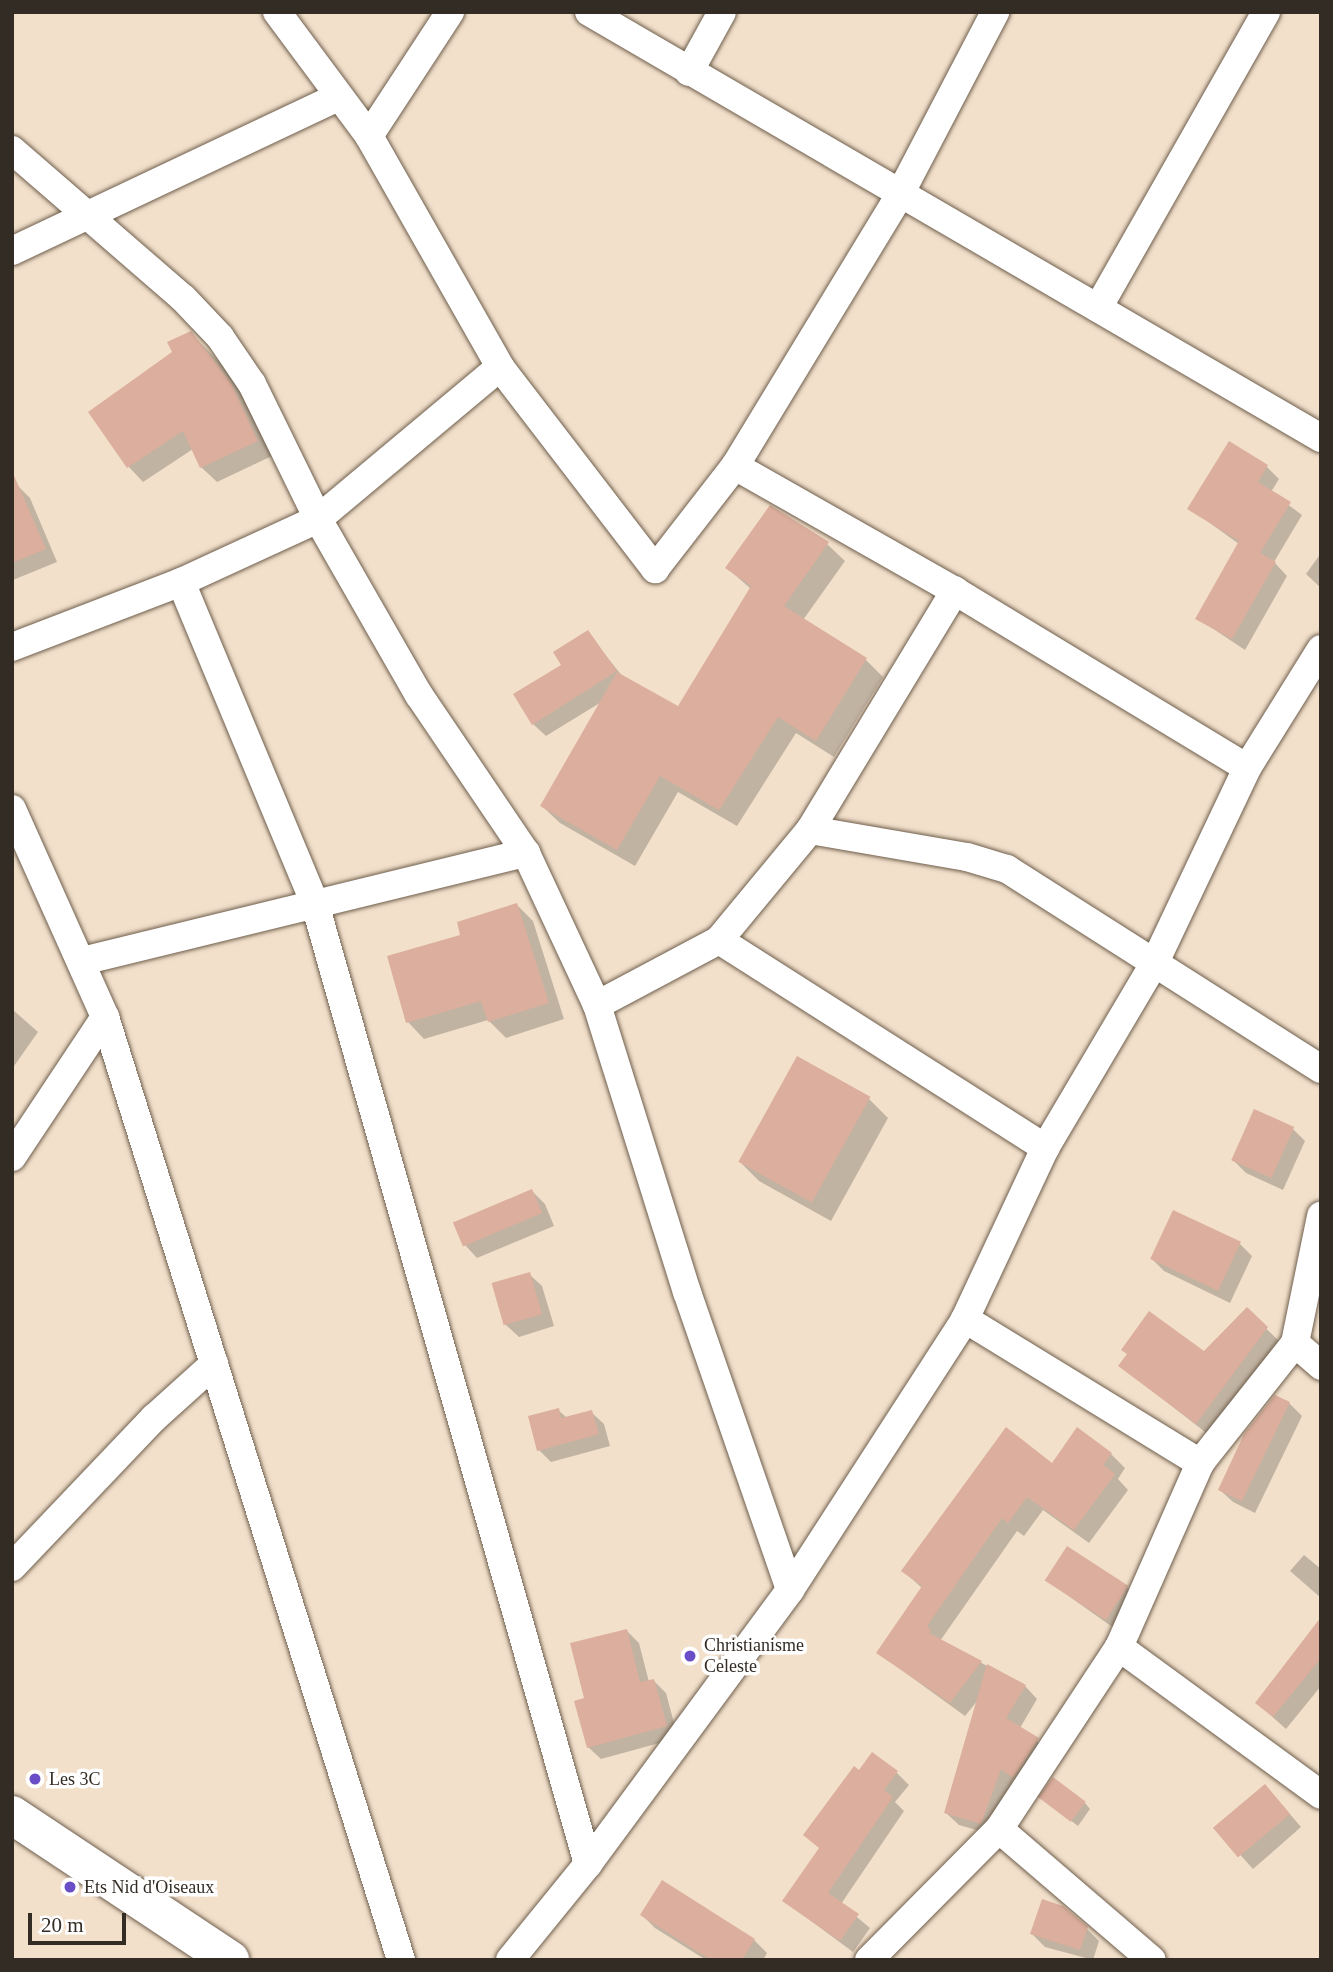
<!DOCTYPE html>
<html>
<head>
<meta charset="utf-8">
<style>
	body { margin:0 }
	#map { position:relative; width:1333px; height:1972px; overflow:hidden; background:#f2e0cb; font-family:"Times New Roman",serif }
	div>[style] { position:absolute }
	.shadow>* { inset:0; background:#0003 }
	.building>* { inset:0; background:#dcae9d; transform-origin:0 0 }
	.roads { filter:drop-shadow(0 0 2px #6e5e4c) drop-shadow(0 0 2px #6e5e4c) }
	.street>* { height:28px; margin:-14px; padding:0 14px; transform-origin:14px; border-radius:14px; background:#fff }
	.secondary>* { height:38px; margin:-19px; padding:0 19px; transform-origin:19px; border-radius:19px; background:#fff }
	.dots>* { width:19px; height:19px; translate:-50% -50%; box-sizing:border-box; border:4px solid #fff; border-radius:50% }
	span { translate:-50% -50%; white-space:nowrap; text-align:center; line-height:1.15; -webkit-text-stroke:7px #fff; paint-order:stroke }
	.poi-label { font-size:18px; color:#332c25 }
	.left { translate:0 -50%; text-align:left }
	.frame { position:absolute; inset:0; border:14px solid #332c25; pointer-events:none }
	.scale { position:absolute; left:28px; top:1913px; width:98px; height:32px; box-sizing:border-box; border:4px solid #332c25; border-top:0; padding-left:9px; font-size:21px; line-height:24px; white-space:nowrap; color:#332c25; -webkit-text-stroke:5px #fff; paint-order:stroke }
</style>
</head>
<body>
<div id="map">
	<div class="shadow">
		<i style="clip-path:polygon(191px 333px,222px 365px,246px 400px,272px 456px,217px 482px,201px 467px,193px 449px,143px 482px,128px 466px,174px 353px)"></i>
		<i style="clip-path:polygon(1229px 443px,1267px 467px,1279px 479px,1271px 492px,1302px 515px,1274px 562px,1287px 576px,1245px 650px,1197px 618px,1239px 544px,1189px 508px)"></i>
		<i style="clip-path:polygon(17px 485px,30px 498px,57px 562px,13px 580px,12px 487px)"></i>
		<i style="clip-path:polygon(827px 544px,845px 561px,803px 620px,866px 660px,883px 677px,834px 757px,796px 733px,737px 826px,678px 792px,635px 866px,560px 823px,542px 806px,603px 701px,546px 736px,533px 724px,563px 665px,587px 632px,623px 677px,679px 709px,751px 589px,727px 568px)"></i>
		<i style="clip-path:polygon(1321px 553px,1321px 588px,1306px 574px)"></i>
		<i style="clip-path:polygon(517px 905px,533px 921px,564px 1019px,506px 1038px,488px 1020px,424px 1039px,408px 1022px,463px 936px)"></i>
		<i style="clip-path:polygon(12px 1009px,38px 1032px,12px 1069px)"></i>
		<i style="clip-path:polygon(797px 1059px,869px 1099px,888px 1118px,831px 1221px,759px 1181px,740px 1162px)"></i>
		<i style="clip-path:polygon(1293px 1129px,1305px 1141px,1283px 1190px,1246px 1173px,1233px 1160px)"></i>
		<i style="clip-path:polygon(532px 1191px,545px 1204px,554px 1226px,477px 1258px,465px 1245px)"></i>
		<i style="clip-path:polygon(1240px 1244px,1252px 1256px,1230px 1303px,1164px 1271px,1151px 1258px)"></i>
		<i style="clip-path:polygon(529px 1274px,542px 1286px,554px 1326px,519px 1337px,506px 1325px,494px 1285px)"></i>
		<i style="clip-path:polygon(1247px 1310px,1279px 1341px,1209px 1435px,1120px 1366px,1204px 1353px)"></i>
		<i style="clip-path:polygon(1289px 1403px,1302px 1416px,1255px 1513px,1233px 1502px,1220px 1490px)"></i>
		<i style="clip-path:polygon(558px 1410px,567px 1418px,591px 1412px,604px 1424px,610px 1446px,551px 1462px,539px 1450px)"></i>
		<i style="clip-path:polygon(1111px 1454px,1125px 1468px,1118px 1479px,1128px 1490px,1089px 1543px,1043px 1510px,1024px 1536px,1017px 1531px,940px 1641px,1025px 1686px,1037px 1699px,1020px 1728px,1051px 1752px,1026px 1789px,1014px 1780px,994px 1835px,959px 1825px,946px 1813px,978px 1700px,965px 1716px,878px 1653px,922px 1588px,903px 1571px,1052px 1465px)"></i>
		<i style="clip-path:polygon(1304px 1555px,1321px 1569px,1321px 1598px,1290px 1571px)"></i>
		<i style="clip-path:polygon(1046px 1580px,1127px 1587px,1137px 1597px,1118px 1631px)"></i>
		<i style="clip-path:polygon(1321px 1620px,1321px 1686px,1286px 1729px,1257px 1703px)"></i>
		<i style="clip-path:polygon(626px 1630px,639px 1643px,649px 1682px,654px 1681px,666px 1693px,678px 1738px,601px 1759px,588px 1747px,586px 1699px)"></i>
		<i style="clip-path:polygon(860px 1773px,897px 1773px,909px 1785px,895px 1802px,904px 1811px,841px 1904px,870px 1928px,853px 1952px,784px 1901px,820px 1849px)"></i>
		<i style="clip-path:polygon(1277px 1799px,1301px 1827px,1253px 1869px,1217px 1829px)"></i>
		<i style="clip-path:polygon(1048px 1803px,1085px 1803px,1090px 1809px,1078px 1826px)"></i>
		<i style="clip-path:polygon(662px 1883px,754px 1940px,767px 1953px,763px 1960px,706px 1960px,655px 1928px,642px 1915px)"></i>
		<i style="clip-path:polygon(1086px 1928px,1099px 1941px,1093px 1960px,1045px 1947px,1032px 1934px)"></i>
	</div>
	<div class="building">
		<i style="clip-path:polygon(191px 331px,231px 383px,258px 441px,200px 468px,183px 431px,127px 468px,88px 412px,172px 352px,167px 342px)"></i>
		<i style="clip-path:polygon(1229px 441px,1268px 465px,1258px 482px,1291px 502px,1260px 553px,1276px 562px,1232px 639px,1195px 619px,1239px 541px,1187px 509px)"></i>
		<i style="clip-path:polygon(12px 471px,46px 549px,12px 563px)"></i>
		<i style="clip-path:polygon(770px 505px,829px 542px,784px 606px,867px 658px,816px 741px,778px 717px,719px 810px,660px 776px,617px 850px,540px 806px,617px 672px,678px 706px,751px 586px,725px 568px)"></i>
		<i style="clip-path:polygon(588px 630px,617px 671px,532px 725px,513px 694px,561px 665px,553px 652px)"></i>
		<i style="clip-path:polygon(517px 903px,549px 1003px,488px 1022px,481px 1001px,406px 1023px,387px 956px,460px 935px,457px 922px)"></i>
		<i style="left:797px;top:1056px;width:84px;height:121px;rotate:29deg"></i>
		<i style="left:1254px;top:1109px;width:44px;height:56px;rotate:24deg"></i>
		<i style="left:532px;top:1189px;width:26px;height:86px;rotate:67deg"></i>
		<i style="left:1173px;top:1210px;width:75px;height:54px;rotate:25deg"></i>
		<i style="left:530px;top:1272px;width:44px;height:40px;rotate:74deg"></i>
		<i style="clip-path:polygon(1247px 1307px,1268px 1327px,1196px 1424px,1118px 1366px,1127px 1354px,1121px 1350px,1149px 1311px,1204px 1351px)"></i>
		<i style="clip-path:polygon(1275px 1395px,1290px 1402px,1242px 1501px,1218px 1490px,1244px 1434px)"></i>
		<i style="clip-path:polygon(559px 1408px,561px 1418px,592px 1410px,599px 1434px,537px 1451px,528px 1416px)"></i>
		<i style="clip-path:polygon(1006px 1427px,1052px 1463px,1077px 1427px,1112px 1453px,1103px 1465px,1115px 1474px,1074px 1530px,1027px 1497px,1008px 1523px,1002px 1518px,927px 1626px,931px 1630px,929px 1633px,982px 1661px,950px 1703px,876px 1653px,922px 1586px,901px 1571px)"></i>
		<i style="left:1067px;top:1546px;width:73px;height:41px;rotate:33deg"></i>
		<i style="clip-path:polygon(1321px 1617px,1321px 1658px,1273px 1717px,1255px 1703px)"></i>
		<i style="clip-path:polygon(627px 1629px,640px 1682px,654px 1679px,667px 1726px,587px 1748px,574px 1701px,584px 1698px,570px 1643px)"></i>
		<i style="clip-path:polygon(987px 1664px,1026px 1685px,1006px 1718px,1039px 1738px,1013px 1778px,1001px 1769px,981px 1824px,944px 1813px)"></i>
		<i style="clip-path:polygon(872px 1752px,898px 1771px,884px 1790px,893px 1797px,828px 1893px,859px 1914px,840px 1941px,782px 1901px,819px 1848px,803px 1835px,854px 1766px,859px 1770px)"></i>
		<i style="left:1053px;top:1777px;width:41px;height:25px;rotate:37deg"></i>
		<i style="left:1265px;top:1784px;width:39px;height:68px;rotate:50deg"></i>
		<i style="clip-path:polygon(662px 1880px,755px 1939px,742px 1960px,711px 1960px,640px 1915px)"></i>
		<i style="clip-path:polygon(1042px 1899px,1063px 1906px,1088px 1927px,1080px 1950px,1030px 1934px)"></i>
	</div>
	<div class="roads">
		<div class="street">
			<i style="left:277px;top:12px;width:154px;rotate:53.4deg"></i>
			<i style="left:369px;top:136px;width:266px;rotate:60.4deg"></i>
			<i style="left:500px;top:367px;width:255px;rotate:52.5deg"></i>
			<i style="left:655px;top:569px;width:130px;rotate:-52.2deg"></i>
			<i style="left:735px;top:466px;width:316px;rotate:-58.7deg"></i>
			<i style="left:899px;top:196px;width:208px;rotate:-62.4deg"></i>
			<i style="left:589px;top:12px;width:847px;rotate:30.2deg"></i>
			<i style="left:689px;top:72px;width:68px;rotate:-61.2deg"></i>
			<i style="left:369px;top:136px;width:148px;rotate:-56.8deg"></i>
			<i style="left:12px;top:150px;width:226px;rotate:40.9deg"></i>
			<i style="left:183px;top:298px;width:54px;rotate:46.5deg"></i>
			<i style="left:220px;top:337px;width:57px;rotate:55.8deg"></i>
			<i style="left:252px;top:384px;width:150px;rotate:63.9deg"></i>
			<i style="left:318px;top:519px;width:203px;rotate:60.2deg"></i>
			<i style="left:419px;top:695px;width:191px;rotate:55.9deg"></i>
			<i style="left:526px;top:853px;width:168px;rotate:65deg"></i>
			<i style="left:597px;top:1005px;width:301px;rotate:72.6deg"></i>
			<i style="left:687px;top:1292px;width:315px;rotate:70.9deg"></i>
			<i style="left:12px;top:251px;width:361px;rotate:-25.3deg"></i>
			<i style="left:1098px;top:308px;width:340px;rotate:-60.4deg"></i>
			<i style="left:735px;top:466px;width:253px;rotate:29.6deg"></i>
			<i style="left:955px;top:591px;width:341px;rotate:31.2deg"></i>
			<i style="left:181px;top:582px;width:349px;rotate:67.4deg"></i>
			<i style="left:315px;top:904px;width:998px;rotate:74.13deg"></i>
			<i style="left:12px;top:647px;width:181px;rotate:-21deg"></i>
			<i style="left:181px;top:582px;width:151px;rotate:-24.7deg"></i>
			<i style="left:318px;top:519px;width:237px;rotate:-39.9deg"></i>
			<i style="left:12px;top:809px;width:228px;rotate:65.9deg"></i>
			<i style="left:105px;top:1017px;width:988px;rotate:72.57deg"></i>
			<i style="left:810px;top:830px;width:159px;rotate:9.8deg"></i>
			<i style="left:967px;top:857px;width:42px;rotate:16.7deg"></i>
			<i style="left:1007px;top:869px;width:372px;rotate:32.5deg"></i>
			<i style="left:719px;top:940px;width:387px;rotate:32.5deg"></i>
			<i style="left:82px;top:961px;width:457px;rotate:-13.7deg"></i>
			<i style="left:597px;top:1005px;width:138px;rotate:-28deg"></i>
			<i style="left:719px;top:940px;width:143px;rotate:-50.4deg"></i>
			<i style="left:810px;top:830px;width:280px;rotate:-58.8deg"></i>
			<i style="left:12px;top:1157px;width:168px;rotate:-56.4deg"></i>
			<i style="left:965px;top:1319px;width:276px;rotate:31.5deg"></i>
			<i style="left:1295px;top:1343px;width:35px;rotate:41deg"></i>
			<i style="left:12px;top:1567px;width:206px;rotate:-46.4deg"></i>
			<i style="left:154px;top:1418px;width:81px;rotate:-42deg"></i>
			<i style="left:1119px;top:1647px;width:250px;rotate:36.2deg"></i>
			<i style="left:999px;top:1829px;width:201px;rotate:40.6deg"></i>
			<i style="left:510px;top:1960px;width:124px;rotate:-50.9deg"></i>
			<i style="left:588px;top:1864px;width:340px;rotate:-53.6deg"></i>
			<i style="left:790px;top:1590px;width:323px;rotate:-57.1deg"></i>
			<i style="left:965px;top:1319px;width:189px;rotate:-64.9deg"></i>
			<i style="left:1045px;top:1148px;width:218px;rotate:-59.4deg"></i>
			<i style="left:1156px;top:960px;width:212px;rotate:-64.6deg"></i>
			<i style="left:1247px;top:768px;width:140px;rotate:-58.1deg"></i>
			<i style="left:869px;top:1960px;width:185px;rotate:-45.2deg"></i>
			<i style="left:999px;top:1829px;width:218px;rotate:-56.6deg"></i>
			<i style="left:1119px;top:1647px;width:201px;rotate:-66.2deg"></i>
			<i style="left:1200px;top:1463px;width:153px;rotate:-51.6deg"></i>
			<i style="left:1295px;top:1343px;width:130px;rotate:-78.4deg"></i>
		</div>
		<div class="secondary">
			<i style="left:12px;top:1815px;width:262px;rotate:33.6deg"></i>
		</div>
	</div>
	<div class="dots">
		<i style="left:690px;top:1656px;background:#694ec7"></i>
		<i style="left:35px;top:1779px;background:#694ec7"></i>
		<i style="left:70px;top:1887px;background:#694ec7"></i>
	</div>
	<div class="poi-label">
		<span class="left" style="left:704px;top:1656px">Christianisme<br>Celeste</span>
		<span class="left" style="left:49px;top:1779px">Les 3C</span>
		<span class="left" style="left:84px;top:1887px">Ets Nid d'Oiseaux</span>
	</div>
	<div class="frame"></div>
	<div class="scale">20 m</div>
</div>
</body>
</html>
